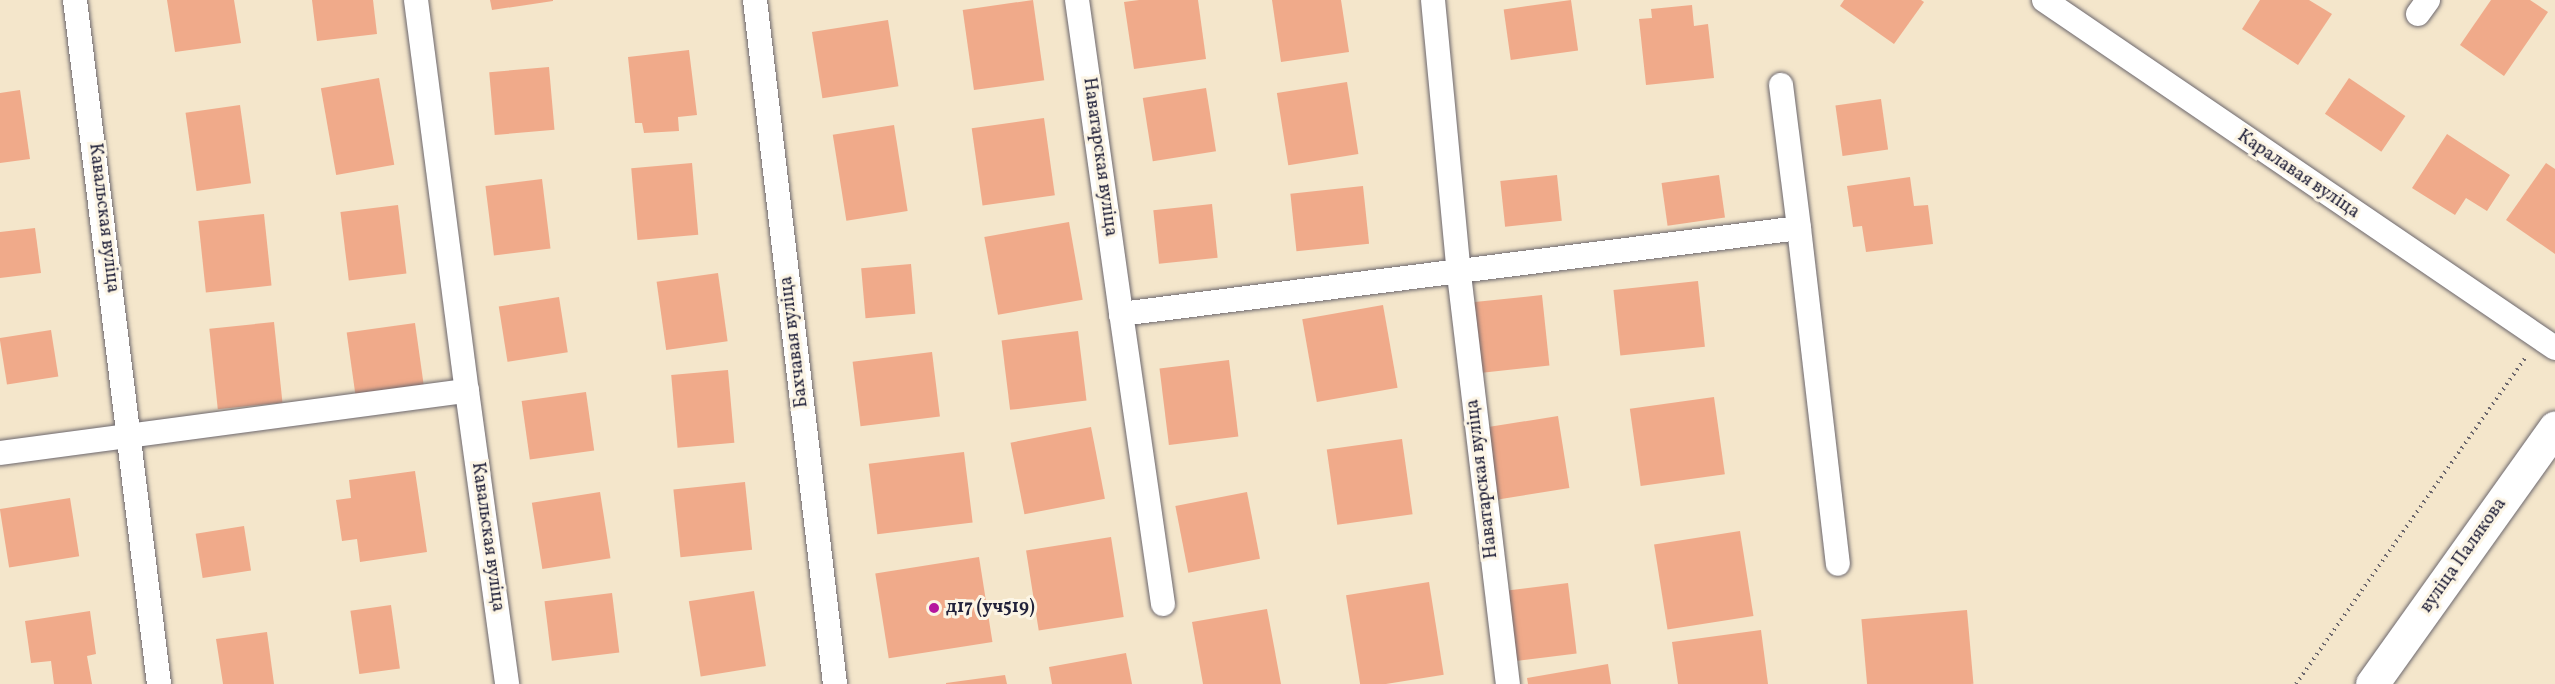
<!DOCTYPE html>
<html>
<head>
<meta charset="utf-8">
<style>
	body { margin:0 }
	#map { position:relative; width:2555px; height:684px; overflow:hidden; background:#f4e6cb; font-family:Vollkorn,serif }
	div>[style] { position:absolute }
	.building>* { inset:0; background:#f0aa8a; transform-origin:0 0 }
	.path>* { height:4px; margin-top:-2px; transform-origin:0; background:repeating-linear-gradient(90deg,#6c676d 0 1.5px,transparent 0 6px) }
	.roads { filter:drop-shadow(0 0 2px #6c676d) drop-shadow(0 0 2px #6c676d) }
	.street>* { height:24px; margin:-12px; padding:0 12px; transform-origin:12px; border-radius:12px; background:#fff }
	.secondary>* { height:33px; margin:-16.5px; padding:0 16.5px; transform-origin:16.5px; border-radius:16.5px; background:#fff }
	.dots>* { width:16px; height:16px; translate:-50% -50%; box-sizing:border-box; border:3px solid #fcf5e5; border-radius:50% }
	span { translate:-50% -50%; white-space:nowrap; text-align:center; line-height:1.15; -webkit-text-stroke:6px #fcf5e5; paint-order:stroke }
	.street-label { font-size:18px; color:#22223b }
	.poi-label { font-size:18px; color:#22223b; font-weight:700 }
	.left { translate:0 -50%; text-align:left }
</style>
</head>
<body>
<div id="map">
	<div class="building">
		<i style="clip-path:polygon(167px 0,234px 0,241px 43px,175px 52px)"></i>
		<i style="clip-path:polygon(312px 0,373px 0,377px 34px,317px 41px)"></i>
		<i style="clip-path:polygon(490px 0,553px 0,553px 1px,492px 10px)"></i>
		<i style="left:1033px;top:0;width:81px;height:71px;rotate:82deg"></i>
		<i style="clip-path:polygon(1139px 0,1198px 0,1206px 59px,1134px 69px,1124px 2px)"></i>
		<i style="clip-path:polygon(1272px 0,1341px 0,1349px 52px,1281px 62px)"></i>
		<i style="left:1571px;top:0;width:51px;height:68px;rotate:82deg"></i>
		<i style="clip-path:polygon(1844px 0,1921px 0,1924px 2px,1894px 44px,1840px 6px)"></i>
		<i style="clip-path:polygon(2260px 0,2309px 0,2332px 14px,2298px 65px,2242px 29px)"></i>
		<i style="clip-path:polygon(2491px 0,2530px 0,2548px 12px,2504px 76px,2460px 45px)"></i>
		<i style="clip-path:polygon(1692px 5px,1694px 26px,1708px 24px,1714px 78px,1646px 85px,1639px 19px,1652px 18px,1651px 9px)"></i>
		<i style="left:888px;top:20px;width:67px;height:77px;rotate:81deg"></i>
		<i style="clip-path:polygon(689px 50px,697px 115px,678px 117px,679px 131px,644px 133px,642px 123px,635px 123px,628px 57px)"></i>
		<i style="left:549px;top:67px;width:63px;height:60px;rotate:85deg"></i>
		<i style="left:379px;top:78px;width:88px;height:59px;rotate:80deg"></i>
		<i style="left:2349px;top:78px;width:68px;height:43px;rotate:34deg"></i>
		<i style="left:1347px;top:82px;width:73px;height:71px;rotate:81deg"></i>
		<i style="left:1206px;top:88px;width:64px;height:64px;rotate:81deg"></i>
		<i style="clip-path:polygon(20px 90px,30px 159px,0 163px,0 93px)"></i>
		<i style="left:1881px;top:99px;width:51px;height:46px;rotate:82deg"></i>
		<i style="left:240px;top:105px;width:79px;height:55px;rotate:82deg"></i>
		<i style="left:1044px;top:118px;width:78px;height:73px;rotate:82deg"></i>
		<i style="left:894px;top:125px;width:87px;height:62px;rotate:81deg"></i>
		<i style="clip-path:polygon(2447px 134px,2510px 175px,2487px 211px,2466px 198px,2455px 215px,2412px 188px)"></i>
		<i style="left:692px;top:163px;width:72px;height:61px;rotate:85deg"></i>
		<i style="clip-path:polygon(2546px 163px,2555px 169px,2555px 254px,2506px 220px)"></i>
		<i style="left:1557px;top:175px;width:46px;height:57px;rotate:84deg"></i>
		<i style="left:1719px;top:175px;width:43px;height:58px;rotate:82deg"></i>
		<i style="clip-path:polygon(1910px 177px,1914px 206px,1928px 205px,1933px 244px,1866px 252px,1862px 226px,1853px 227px,1847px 186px)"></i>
		<i style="left:542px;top:179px;width:70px;height:57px;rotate:83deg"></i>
		<i style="left:1363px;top:186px;width:58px;height:73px;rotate:84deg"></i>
		<i style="left:1212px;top:204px;width:54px;height:59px;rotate:84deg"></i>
		<i style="left:398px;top:205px;width:69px;height:58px;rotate:83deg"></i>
		<i style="left:264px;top:214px;width:72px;height:66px;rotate:84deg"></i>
		<i style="left:1069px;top:222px;width:79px;height:86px;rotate:80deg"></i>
		<i style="clip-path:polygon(35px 228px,41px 273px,0 278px,0 232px)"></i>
		<i style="left:911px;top:264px;width:50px;height:50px;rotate:85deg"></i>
		<i style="left:718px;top:273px;width:69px;height:62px;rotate:82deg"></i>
		<i style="left:1698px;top:281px;width:66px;height:85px;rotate:84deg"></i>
		<i style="left:1542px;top:295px;width:71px;height:70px;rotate:84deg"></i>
		<i style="left:559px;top:297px;width:56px;height:61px;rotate:81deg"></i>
		<i style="left:1383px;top:305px;width:84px;height:82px;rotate:80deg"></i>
		<i style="left:274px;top:322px;width:81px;height:65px;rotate:84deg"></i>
		<i style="left:415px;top:323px;width:76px;height:69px;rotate:82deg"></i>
		<i style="left:51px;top:330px;width:47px;height:52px;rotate:81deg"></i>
		<i style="left:1078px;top:331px;width:70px;height:77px;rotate:83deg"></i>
		<i style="left:932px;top:352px;width:65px;height:80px;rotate:83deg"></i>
		<i style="left:1229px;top:360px;width:77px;height:70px;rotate:83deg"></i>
		<i style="left:728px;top:370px;width:73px;height:57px;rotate:85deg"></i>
		<i style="left:586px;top:392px;width:59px;height:65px;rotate:82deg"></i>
		<i style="left:1714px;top:397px;width:78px;height:85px;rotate:82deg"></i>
		<i style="left:1558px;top:416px;width:73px;height:77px;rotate:81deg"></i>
		<i style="left:1091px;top:427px;width:73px;height:82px;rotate:79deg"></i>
		<i style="left:1402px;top:439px;width:76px;height:76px;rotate:82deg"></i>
		<i style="left:964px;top:452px;width:71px;height:96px;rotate:83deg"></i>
		<i style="clip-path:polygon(415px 471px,427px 552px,360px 562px,357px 539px,342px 541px,336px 500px,351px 498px,349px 480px)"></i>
		<i style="left:745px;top:482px;width:68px;height:72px;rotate:84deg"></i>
		<i style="left:600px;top:492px;width:67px;height:69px;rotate:81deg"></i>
		<i style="left:1247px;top:492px;width:68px;height:73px;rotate:79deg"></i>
		<i style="left:70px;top:498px;width:59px;height:71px;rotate:81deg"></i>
		<i style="left:244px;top:526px;width:45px;height:49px;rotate:81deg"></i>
		<i style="left:1740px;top:531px;width:86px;height:87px;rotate:81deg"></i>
		<i style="left:1111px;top:537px;width:81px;height:86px;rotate:81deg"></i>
		<i style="left:979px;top:557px;width:86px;height:105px;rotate:81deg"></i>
		<i style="left:1429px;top:582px;width:94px;height:84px;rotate:81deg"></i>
		<i style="left:1568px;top:583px;width:71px;height:63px;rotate:83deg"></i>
		<i style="left:754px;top:591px;width:76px;height:66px;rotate:81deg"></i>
		<i style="left:612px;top:593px;width:60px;height:68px;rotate:83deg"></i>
		<i style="left:391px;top:605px;width:64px;height:41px;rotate:82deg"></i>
		<i style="clip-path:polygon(1267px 609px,1281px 684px,1203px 684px,1192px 622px)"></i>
		<i style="left:1967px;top:610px;width:74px;height:106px;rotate:85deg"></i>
		<i style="clip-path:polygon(90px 611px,96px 654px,87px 656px,92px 684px,54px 684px,51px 661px,31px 663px,25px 621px)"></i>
		<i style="clip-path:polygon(1761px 630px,1768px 684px,1678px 684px,1672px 642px)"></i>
		<i style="clip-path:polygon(267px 632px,274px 684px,223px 684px,216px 639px)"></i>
		<i style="clip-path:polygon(1126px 653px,1132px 684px,1052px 684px,1049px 667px)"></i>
		<i style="clip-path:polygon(1608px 664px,1611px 684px,1528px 684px,1527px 678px)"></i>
		<i style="clip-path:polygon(1005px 675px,1007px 684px,946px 684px,946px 683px)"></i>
	</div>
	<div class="path">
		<i style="left:2296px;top:684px;width:398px;rotate:-54.9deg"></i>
	</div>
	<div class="roads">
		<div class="street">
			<i style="left:75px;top:0;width:689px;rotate:83deg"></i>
			<i style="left:416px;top:0;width:394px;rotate:82.6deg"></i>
			<i style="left:755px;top:0;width:689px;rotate:83.33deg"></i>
			<i style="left:1077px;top:0;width:317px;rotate:82deg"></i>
			<i style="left:1433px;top:0;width:275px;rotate:84.6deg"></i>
			<i style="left:1459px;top:274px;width:413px;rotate:83.2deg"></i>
			<i style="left:2044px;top:0;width:618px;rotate:34.26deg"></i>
			<i style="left:2418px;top:14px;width:17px;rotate:-54deg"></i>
			<i style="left:1781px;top:85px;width:144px;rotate:82.8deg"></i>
			<i style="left:0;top:453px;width:471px;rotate:-7.6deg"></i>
			<i style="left:467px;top:391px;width:296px;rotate:82.2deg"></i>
			<i style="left:1163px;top:604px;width:293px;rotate:-98.2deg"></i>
			<i style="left:1121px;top:314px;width:683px;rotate:-7.23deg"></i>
			<i style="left:1799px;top:228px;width:338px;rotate:83.4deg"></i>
		</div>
		<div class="secondary">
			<i style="left:2372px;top:684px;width:315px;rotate:-54.5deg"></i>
		</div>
	</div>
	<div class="dots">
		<i style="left:934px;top:608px;background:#b5179e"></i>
	</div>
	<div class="street-label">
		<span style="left:1099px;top:157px;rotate:82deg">Наватарская вуліца</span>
		<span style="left:2298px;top:175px;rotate:34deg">Каралавая вуліца</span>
		<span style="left:103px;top:218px;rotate:83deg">Кавальская вуліца</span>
		<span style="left:795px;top:342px;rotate:-97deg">Бахчавая вуліца</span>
		<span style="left:1483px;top:479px;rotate:-97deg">Наватарская вуліца</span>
		<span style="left:487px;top:537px;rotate:82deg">Кавальская вуліца</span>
		<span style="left:2464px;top:556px;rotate:-55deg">вуліца Палякова</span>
	</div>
	<div class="poi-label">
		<span class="left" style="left:946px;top:608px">д17 (уч519)</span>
	</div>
</div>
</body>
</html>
